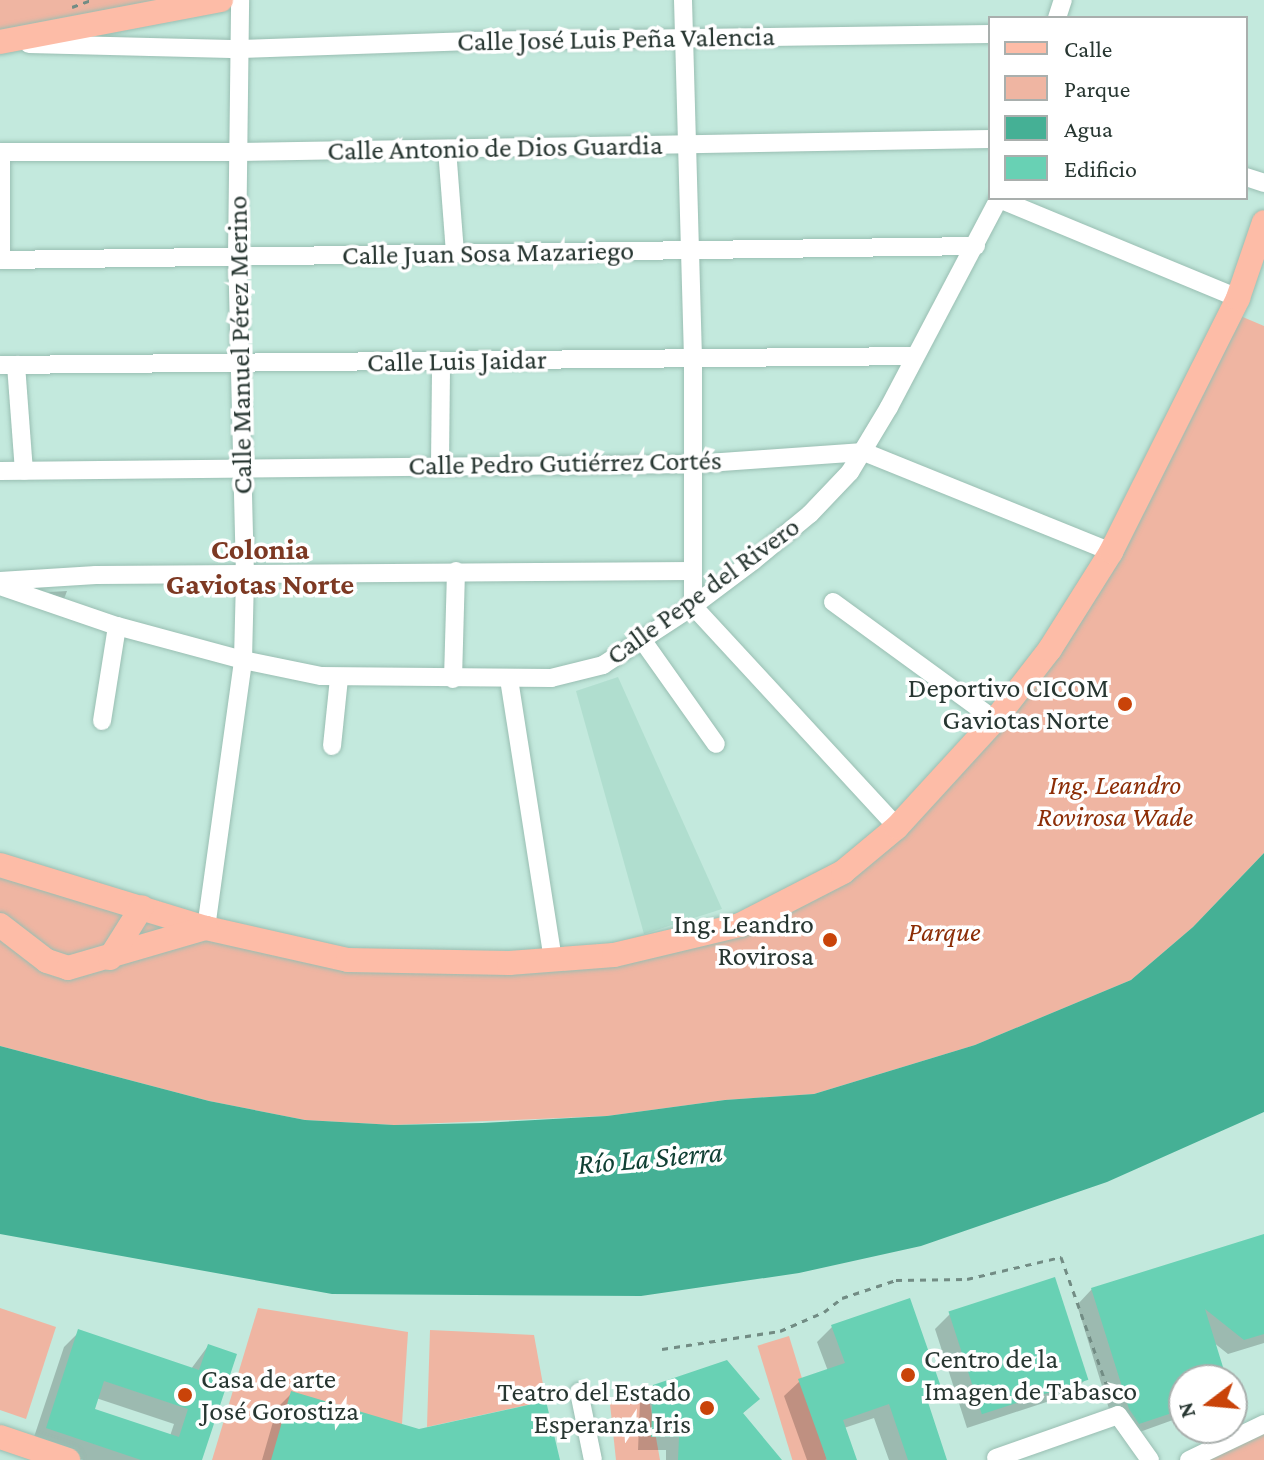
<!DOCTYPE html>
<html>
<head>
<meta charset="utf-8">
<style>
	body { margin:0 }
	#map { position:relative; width:1264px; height:1460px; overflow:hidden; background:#c3e9dd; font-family:"Crimson Pro",serif }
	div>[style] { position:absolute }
	.built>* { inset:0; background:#b0decf }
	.green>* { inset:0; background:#efb5a2; transform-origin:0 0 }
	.water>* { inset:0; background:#45b095 }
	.shadow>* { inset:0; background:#0003 }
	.building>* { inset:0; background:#68d1b4; transform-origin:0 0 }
	.path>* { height:3px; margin-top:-1.5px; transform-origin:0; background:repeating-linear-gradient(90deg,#728c84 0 6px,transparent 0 12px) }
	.roads { filter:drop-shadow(0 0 2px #99beb2) drop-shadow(0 0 2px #99beb2) }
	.minor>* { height:18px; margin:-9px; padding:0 9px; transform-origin:9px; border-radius:9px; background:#fff }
	.major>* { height:24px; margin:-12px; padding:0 12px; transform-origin:12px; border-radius:12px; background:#fdbca7 }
	.dots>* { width:22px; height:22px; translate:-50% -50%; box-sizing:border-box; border:4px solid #fff; border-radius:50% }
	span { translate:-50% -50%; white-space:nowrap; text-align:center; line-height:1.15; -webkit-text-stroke:7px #fff; paint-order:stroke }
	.street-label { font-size:28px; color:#273631 }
	.poi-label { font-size:28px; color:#273631 }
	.right { translate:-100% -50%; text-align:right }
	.left { translate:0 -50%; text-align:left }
	.park-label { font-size:28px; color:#8c2d06; font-style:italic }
	.neighbourhood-label { font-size:30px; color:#7d3923; font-weight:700 }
	.water-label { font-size:30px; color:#104034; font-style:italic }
	.legend { position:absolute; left:988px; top:16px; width:260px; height:184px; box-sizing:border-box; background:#fff; border:2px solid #a9afad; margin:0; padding:10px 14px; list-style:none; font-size:24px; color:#273631 }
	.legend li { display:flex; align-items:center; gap:16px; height:40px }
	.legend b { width:40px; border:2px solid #a9afad }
	.north { position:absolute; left:1168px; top:1364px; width:80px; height:80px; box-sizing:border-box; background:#fff; border:2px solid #a9afad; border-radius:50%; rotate:254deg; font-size:22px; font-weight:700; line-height:32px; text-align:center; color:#273631 }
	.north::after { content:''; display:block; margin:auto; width:28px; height:36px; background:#c94309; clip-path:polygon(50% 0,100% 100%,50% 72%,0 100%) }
</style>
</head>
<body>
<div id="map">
	<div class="built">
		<i style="clip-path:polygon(618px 677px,722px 909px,644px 934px,576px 691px)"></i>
	</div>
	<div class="green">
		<i style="clip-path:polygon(0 0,185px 0,0 32px)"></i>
		<i style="clip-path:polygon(1231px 312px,1264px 326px,1264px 853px,1193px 927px,1131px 980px,975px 1045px,814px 1094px,725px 1100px,607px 1116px,394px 1125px,305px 1120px,209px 1101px,0 1046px,0 865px,348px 960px,553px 960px,740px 925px,843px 872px,1050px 649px)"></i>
		<i style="clip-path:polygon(0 1308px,56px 1327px,26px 1419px,0 1410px)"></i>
		<i style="clip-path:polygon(258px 1308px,408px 1332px,402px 1424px,271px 1460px,212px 1460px)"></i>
		<i style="clip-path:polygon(430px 1330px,534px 1335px,546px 1401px,427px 1427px)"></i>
		<i style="left:789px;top:1336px;width:129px;height:33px;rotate:73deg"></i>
		<i style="clip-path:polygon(648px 1393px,660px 1460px,616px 1460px,610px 1404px)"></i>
		<i style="clip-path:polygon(1264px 1423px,1264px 1460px,1188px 1460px)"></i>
	</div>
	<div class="water">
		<i style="clip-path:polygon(1264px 853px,1264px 1112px,1107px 1182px,921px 1246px,799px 1273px,641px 1296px,332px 1294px,0 1234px,0 1046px,209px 1101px,305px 1120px,394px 1125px,482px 1123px,607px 1116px,725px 1100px,814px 1094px,975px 1045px,1131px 980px,1193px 927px)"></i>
	</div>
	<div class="shadow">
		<i style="clip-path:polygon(67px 591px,64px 599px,48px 593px,50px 592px)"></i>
		<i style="clip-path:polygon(1264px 1243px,1264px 1343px,1228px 1354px,1213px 1342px,1225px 1380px,1184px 1380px,1184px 1416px,1123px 1438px,1114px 1425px,1077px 1305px,1092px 1289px)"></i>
		<i style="clip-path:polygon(950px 1314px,1086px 1379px,1071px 1394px,967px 1428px,935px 1329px)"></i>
		<i style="clip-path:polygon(832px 1327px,939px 1386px,925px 1400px,945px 1460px,889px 1460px,874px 1418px,844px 1428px,855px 1460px,807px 1460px,784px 1396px,800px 1381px,828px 1371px,817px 1342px)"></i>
		<i style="clip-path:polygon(evenodd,79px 1332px,191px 1369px,208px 1346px,200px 1460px,83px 1460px,32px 1443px,64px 1347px,79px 1332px,96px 1398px,174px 1424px,170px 1436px,92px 1410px,96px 1398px)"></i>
		<i style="clip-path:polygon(654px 1386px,758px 1399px,741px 1415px,770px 1460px,666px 1460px,666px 1450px,638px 1450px,640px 1401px)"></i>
		<i style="clip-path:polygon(292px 1393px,419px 1431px,557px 1460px,262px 1460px,277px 1408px)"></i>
	</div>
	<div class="building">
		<i style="clip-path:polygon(1264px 1234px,1264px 1334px,1244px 1340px,1205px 1309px,1227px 1380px,1184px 1380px,1184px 1400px,1175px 1403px,1178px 1411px,1139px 1424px,1129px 1409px,1091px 1288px)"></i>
		<i style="left:1055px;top:1277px;width:108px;height:112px;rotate:72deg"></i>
		<i style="clip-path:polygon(910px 1298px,941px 1387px,925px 1393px,947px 1460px,908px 1460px,889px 1404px,843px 1420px,857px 1460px,827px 1460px,798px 1379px,845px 1363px,831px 1325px)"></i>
		<i style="clip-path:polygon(evenodd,78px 1329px,199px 1370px,208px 1344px,237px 1354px,202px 1460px,141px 1460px,46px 1428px,78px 1329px,104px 1381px,188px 1409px,179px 1437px,95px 1409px,104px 1381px)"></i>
		<i style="clip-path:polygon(727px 1360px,760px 1399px,743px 1413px,782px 1460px,678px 1460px,679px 1437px,651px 1437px,653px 1385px)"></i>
		<i style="clip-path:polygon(291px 1391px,419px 1429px,546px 1401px,560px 1460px,271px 1460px)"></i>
	</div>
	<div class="path">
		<i style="left:72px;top:7px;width:20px;rotate:-20deg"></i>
		<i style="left:662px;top:1349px;width:119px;rotate:-8.7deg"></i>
		<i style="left:780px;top:1331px;width:48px;rotate:-23.4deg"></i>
		<i style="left:824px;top:1312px;width:23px;rotate:-38deg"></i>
		<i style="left:842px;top:1298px;width:57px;rotate:-18.4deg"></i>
		<i style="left:896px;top:1280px;width:71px;rotate:-0.8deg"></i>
		<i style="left:967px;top:1279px;width:97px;rotate:-13.2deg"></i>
		<i style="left:1061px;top:1257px;width:152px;rotate:70.4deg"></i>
	</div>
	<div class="roads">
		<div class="minor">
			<i style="left:683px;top:0;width:358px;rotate:88.4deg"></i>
			<i style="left:693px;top:358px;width:248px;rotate:90deg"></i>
			<i style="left:693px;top:606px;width:301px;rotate:47.3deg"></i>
			<i style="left:1057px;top:18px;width:19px;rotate:-72deg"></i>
			<i style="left:29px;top:44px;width:212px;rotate:1.4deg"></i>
			<i style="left:241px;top:49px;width:224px;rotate:-2deg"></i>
			<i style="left:465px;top:41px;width:525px;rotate:-0.76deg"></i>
			<i style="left:447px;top:149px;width:104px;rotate:85.6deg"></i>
			<i style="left:0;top:152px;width:239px"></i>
			<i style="left:239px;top:152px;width:751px;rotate:-0.99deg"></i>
			<i style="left:1246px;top:177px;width:19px;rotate:18deg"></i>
			<i style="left:999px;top:199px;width:259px;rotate:22.5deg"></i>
			<i style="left:0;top:260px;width:976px;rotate:-0.82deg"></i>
			<i style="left:1px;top:260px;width:108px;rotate:-90deg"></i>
			<i style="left:0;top:365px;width:914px;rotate:-0.56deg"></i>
			<i style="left:16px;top:365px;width:106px;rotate:85.7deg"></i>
			<i style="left:440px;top:465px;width:104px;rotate:-89.4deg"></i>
			<i style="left:0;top:471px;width:693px;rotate:-0.58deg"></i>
			<i style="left:693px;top:464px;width:171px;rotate:-4deg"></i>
			<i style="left:864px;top:452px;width:266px;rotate:22deg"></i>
			<i style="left:0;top:581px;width:96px;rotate:-3.6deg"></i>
			<i style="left:96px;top:575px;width:597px;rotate:-0.38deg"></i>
			<i style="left:0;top:586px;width:124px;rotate:18.9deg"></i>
			<i style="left:117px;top:626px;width:131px;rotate:15.1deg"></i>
			<i style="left:243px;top:660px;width:80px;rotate:11.6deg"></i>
			<i style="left:321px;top:676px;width:230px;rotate:0.5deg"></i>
			<i style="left:551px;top:678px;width:54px;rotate:-14deg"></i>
			<i style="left:603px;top:665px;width:108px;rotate:-33.2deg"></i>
			<i style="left:693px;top:606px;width:75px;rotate:-36.9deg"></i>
			<i style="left:753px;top:561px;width:74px;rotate:-39.5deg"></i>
			<i style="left:810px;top:514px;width:58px;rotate:-46.4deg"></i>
			<i style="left:850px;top:472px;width:76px;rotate:-59deg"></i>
			<i style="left:889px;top:407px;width:236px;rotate:-62.2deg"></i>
			<i style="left:833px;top:602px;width:200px;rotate:36.1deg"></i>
			<i style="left:643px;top:641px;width:126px;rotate:54.7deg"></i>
			<i style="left:453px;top:679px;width:108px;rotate:-88.4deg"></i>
			<i style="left:509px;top:679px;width:284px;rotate:81.1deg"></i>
			<i style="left:102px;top:721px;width:96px;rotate:-81deg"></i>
			<i style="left:332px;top:746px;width:68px;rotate:-84.1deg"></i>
			<i style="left:206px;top:928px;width:271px;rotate:-82.1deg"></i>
			<i style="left:243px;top:660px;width:84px;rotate:-88.6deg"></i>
			<i style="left:245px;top:576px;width:320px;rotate:-91.4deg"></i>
			<i style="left:237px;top:256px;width:256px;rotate:-89.3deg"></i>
			<i style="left:579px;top:1392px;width:69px;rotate:78.4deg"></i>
			<i style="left:996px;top:1458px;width:129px;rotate:-19.4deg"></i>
			<i style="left:1118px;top:1415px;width:55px;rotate:54.6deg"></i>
			<i style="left:1189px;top:1460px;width:83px;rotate:-25.6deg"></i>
		</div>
		<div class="major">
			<i style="left:0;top:42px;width:225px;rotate:-10.8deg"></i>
			<i style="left:0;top:865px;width:215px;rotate:17deg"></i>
			<i style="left:206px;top:928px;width:146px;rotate:12.7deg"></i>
			<i style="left:348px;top:960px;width:161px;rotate:1.1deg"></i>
			<i style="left:509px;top:963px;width:105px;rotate:-4.4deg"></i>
			<i style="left:614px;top:955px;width:130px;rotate:-13.4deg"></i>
			<i style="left:740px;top:925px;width:116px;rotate:-27.2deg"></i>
			<i style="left:843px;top:872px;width:70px;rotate:-39.8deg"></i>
			<i style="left:897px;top:827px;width:145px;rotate:-47.5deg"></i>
			<i style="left:995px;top:720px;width:90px;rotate:-52.2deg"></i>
			<i style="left:1050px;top:649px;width:115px;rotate:-57.8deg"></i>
			<i style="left:1111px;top:552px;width:284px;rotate:-63.4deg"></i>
			<i style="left:1238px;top:298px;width:80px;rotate:-71.1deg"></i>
			<i style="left:0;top:925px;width:59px;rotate:37.5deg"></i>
			<i style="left:47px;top:961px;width:22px;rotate:18deg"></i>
			<i style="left:68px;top:968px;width:144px;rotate:-16.2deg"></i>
			<i style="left:110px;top:958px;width:60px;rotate:-57.9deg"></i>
			<i style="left:0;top:1437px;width:72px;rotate:18.7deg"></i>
		</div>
	</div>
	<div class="dots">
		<i style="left:1125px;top:704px;background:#c94309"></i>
		<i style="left:830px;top:940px;background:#c94309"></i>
		<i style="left:908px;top:1375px;background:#c94309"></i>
		<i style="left:185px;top:1395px;background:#c94309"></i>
		<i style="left:707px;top:1408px;background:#c94309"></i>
	</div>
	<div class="street-label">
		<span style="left:616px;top:39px;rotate:-1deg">Calle José Luis Peña Valencia</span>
		<span style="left:495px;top:148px;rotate:-1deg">Calle Antonio de Dios Guardia</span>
		<span style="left:488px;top:253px;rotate:-1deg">Calle Juan Sosa Mazariego</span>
		<span style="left:240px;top:345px;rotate:-91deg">Calle Manuel Pérez Merino</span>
		<span style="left:457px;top:361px;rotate:-1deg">Calle Luis Jaidar</span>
		<span style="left:565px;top:463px;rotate:-1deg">Calle Pedro Gutiérrez Cortés</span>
		<span style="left:703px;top:591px;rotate:-36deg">Calle Pepe del Rivero</span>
	</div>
	<div class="poi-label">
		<span class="right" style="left:1109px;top:704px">Deportivo CICOM<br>Gaviotas Norte</span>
		<span class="right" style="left:814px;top:940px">Ing. Leandro<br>Rovirosa</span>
		<span class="left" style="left:924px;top:1375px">Centro de la<br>Imagen de Tabasco</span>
		<span class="left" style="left:201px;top:1395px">Casa de arte<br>José Gorostiza</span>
		<span class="right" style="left:691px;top:1408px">Teatro del Estado<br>Esperanza Iris</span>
	</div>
	<div class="park-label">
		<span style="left:1115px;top:801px">Ing. Leandro<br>Rovirosa Wade</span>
		<span style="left:944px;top:932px">Parque</span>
	</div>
	<div class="neighbourhood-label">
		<span style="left:260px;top:566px">Colonia<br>Gaviotas Norte</span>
	</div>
	<div class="water-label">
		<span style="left:650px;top:1158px;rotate:-5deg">Río La Sierra</span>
	</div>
	<ul class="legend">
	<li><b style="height:10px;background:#fdbca7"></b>Calle</li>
	<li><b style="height:22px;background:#efb5a2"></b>Parque</li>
	<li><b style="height:22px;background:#45b095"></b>Agua</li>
	<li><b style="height:22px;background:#68d1b4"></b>Edificio</li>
	</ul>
	<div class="north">N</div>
</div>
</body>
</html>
